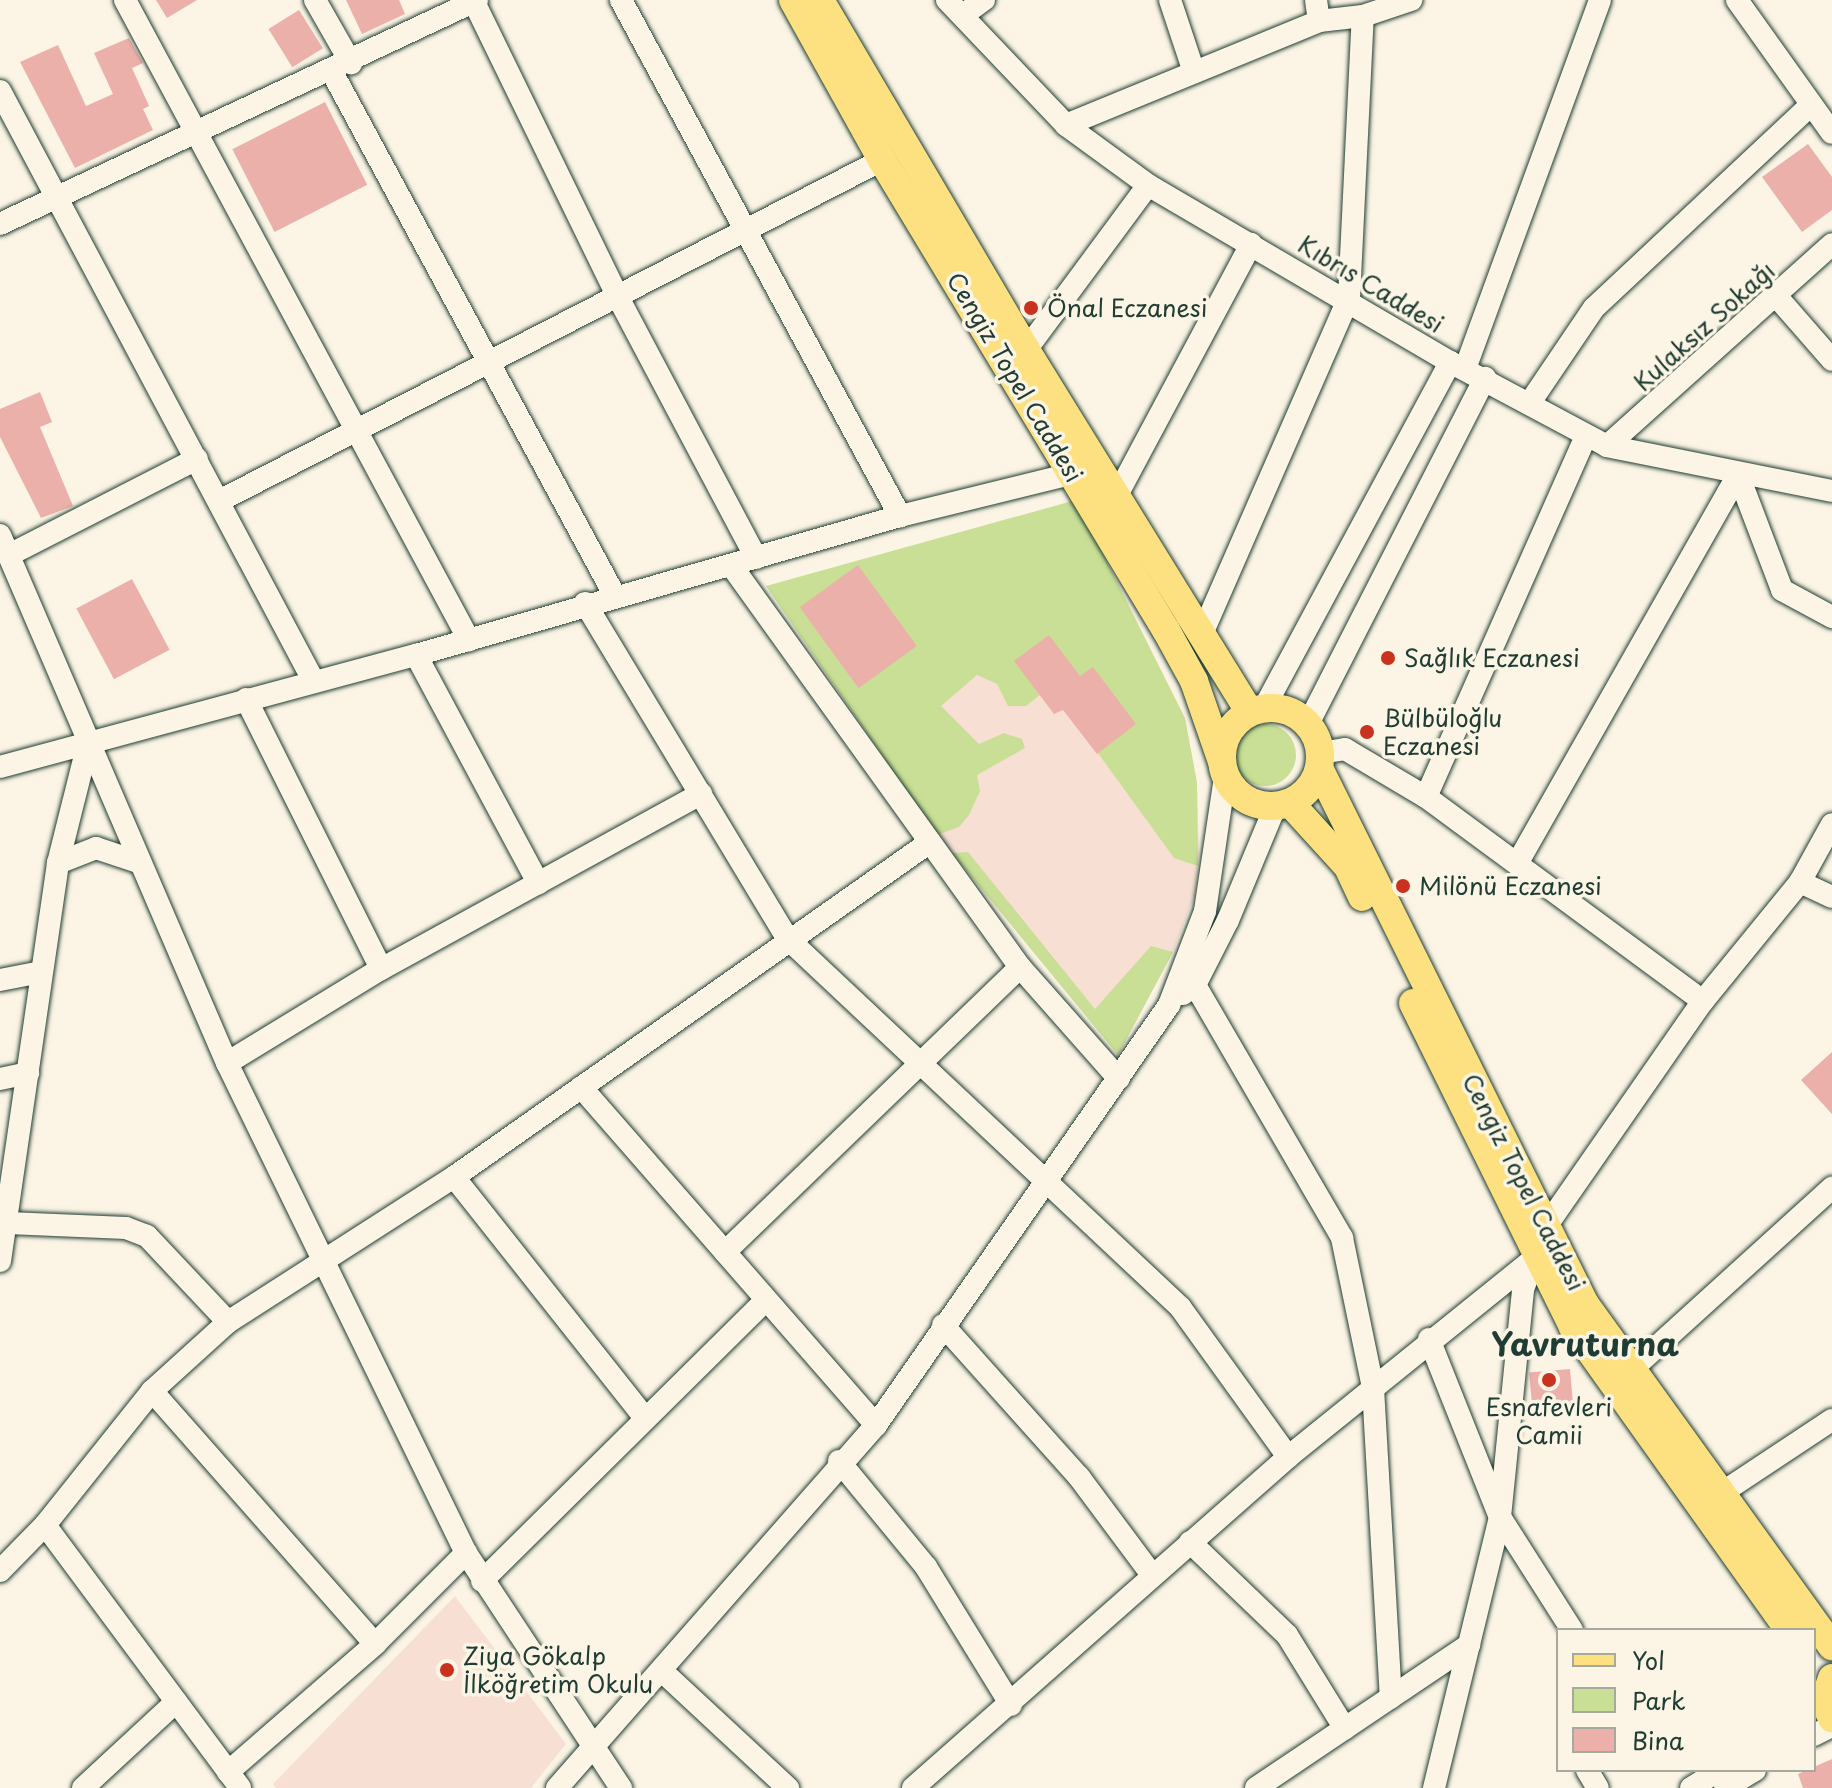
<!DOCTYPE html>
<html>
<head>
<meta charset="utf-8">
<style>
	body { margin:0 }
	#map { position:relative; width:1832px; height:1788px; overflow:hidden; background:#fcf5e5; font-family:"Playpen Sans",sans-serif }
	div>[style] { position:absolute }
	.built>* { inset:0; background:#f7e0d3 }
	.green>* { inset:0; background:#c9df95 }
	.round { border-radius:50% }
	.building>* { inset:0; background:#ebb0a9; transform-origin:0 0 }
	.roads { filter:drop-shadow(0 0 2px #1f3d34) drop-shadow(0 0 2px #1f3d34) }
	.minor>* { height:22px; margin:-11px; padding:0 11px; transform-origin:11px; border-radius:11px; background:#fcf5e5 }
	.major>* { height:28px; margin:-14px; padding:0 14px; transform-origin:14px; border-radius:14px; background:#fde080 }
	.major>.ring { margin:-14px; padding:0; box-sizing:content-box; background:none; border:28px solid #fde080; border-radius:50% }
	.dots>* { width:22px; height:22px; translate:-50% -50%; box-sizing:border-box; border:4px solid #fcf5e5; border-radius:50% }
	span { translate:-50% -50%; white-space:nowrap; text-align:center; line-height:1.15; -webkit-text-stroke:7px #fcf5e5; paint-order:stroke }
	.street-label { font-size:24px; color:#1f3d34 }
	.poi-label { font-size:24px; color:#1f3d34 }
	.left { translate:0 -50%; text-align:left }
	.district-label { font-size:32px; color:#1f3d34; font-weight:700 }
	.legend { position:absolute; left:1556px; top:1628px; width:260px; height:144px; box-sizing:border-box; background:#fcf5e5; border:2px solid #a4ab9e; margin:0; padding:10px 14px; list-style:none; font-size:24px; color:#1f3d34 }
	.legend li { display:flex; align-items:center; gap:16px; height:40px }
	.legend b { width:40px; border:2px solid #a4ab9e }
</style>
</head>
<body>
<div id="map">
	<div class="built">
		<i style="clip-path:polygon(766px 586px,1185px 718px,1197px 783px,1199px 854px,1194px 897px,1173px 952px,1118px 1055px,937px 835px)"></i>
		<i style="clip-path:polygon(455px 1596px,566px 1744px,531px 1788px,276px 1788px,273px 1784px)"></i>
	</div>
	<div class="green">
		<i style="clip-path:polygon(1076px 500px,1185px 718px,1197px 783px,1198px 866px,1174px 858px,1050px 687px,1026px 706px,1008px 706px,997px 684px,977px 675px,941px 706px,979px 744px,1004px 733px,1022px 739px,1025px 748px,977px 775px,980px 791px,969px 815px,959px 827px,937px 835px,766px 586px)"></i>
		<i class="round" style="left:1234px;top:724px;width:62px;height:62px"></i>
		<i style="clip-path:polygon(968px 852px,1095px 1009px,1151px 946px,1173px 952px,1118px 1055px,952px 853px)"></i>
	</div>
	<div class="building">
		<i style="clip-path:polygon(156px 0,197px 0,167px 18px)"></i>
		<i style="clip-path:polygon(346px 0,399px 0,405px 14px,362px 34px)"></i>
		<i style="left:299px;top:10px;width:45px;height:36px;rotate:58deg"></i>
		<i style="clip-path:polygon(129px 38px,143px 63px,132px 68px,149px 106px,143px 109px,153px 130px,75px 168px,20px 62px,58px 45px,86px 106px,113px 94px,94px 53px)"></i>
		<i style="left:325px;top:102px;width:93px;height:104px;rotate:63deg"></i>
		<i style="clip-path:polygon(1808px 144px,1832px 177px,1832px 210px,1802px 232px,1762px 177px)"></i>
		<i style="clip-path:polygon(40px 392px,52px 422px,40px 427px,73px 506px,41px 518px,0 437px,0 409px)"></i>
		<i style="left:858px;top:565px;width:100px;height:72px;rotate:54deg"></i>
		<i style="left:132px;top:579px;width:80px;height:63px;rotate:62deg"></i>
		<i style="clip-path:polygon(1049px 635px,1080px 676px,1093px 667px,1136px 724px,1097px 754px,1063px 710px,1054px 714px,1014px 661px)"></i>
		<i style="clip-path:polygon(1832px 1052px,1832px 1114px,1801px 1080px)"></i>
		<i style="left:1570px;top:1369px;width:35px;height:41px;rotate:85deg"></i>
		<i style="clip-path:polygon(1832px 1759px,1832px 1788px,1803px 1788px,1798px 1774px)"></i>
	</div>
	<div class="roads">
		<div class="minor">
			<i style="left:125px;top:0;width:727px;rotate:61.74deg"></i>
			<i style="left:315px;top:0;width:73px;rotate:60.3deg"></i>
			<i style="left:621px;top:0;width:587px;rotate:61.6deg"></i>
			<i style="left:947px;top:0;width:173px;rotate:46.4deg"></i>
			<i style="left:1066px;top:125px;width:102px;rotate:36.2deg"></i>
			<i style="left:1148px;top:185px;width:350px;rotate:30.4deg"></i>
			<i style="left:1450px;top:362px;width:178px;rotate:28.1deg"></i>
			<i style="left:1607px;top:446px;width:229px;rotate:11.3deg"></i>
			<i style="left:1170px;top:0;width:76px;rotate:71.6deg"></i>
			<i style="left:1316px;top:0;width:21px;rotate:82deg"></i>
			<i style="left:1737px;top:0;width:163px;rotate:54.5deg"></i>
			<i style="left:474px;top:2px;width:331px;rotate:64deg"></i>
			<i style="left:619px;top:299px;width:293px;rotate:62.1deg"></i>
			<i style="left:963px;top:15px;width:26px;rotate:-36deg"></i>
			<i style="left:332px;top:72px;width:596px;rotate:61.63deg"></i>
			<i style="left:0;top:91px;width:667px;rotate:62.01deg"></i>
			<i style="left:1066px;top:125px;width:274px;rotate:-22.3deg"></i>
			<i style="left:1319px;top:21px;width:44px;rotate:-6.5deg"></i>
			<i style="left:1363px;top:16px;width:51px;rotate:-18.4deg"></i>
			<i style="left:0;top:224px;width:527px;rotate:-25.15deg"></i>
			<i style="left:1778px;top:298px;width:82px;rotate:48.9deg"></i>
			<i style="left:1026px;top:350px;width:205px;rotate:-53.5deg"></i>
			<i style="left:1465px;top:369px;width:393px;rotate:-69.9deg"></i>
			<i style="left:1531px;top:401px;width:112px;rotate:-55.9deg"></i>
			<i style="left:1594px;top:308px;width:297px;rotate:-43.1deg"></i>
			<i style="left:1607px;top:446px;width:302px;rotate:-41.9deg"></i>
			<i style="left:1738px;top:474px;width:124px;rotate:69.2deg"></i>
			<i style="left:1782px;top:590px;width:57px;rotate:28.4deg"></i>
			<i style="left:1116px;top:497px;width:287px;rotate:-61.9deg"></i>
			<i style="left:221px;top:500px;width:743px;rotate:-27.22deg"></i>
			<i style="left:0;top:535px;width:575px;rotate:66.74deg"></i>
			<i style="left:227px;top:1063px;width:545px;rotate:64deg"></i>
			<i style="left:466px;top:1553px;width:282px;rotate:56.6deg"></i>
			<i style="left:9px;top:555px;width:211px;rotate:-27.1deg"></i>
			<i style="left:731px;top:565px;width:495px;rotate:54.3deg"></i>
			<i style="left:1020px;top:967px;width:149px;rotate:48.5deg"></i>
			<i style="left:585px;top:603px;width:393px;rotate:58.9deg"></i>
			<i style="left:788px;top:939px;width:538px;rotate:43.19deg"></i>
			<i style="left:1180px;top:1307px;width:185px;rotate:54.2deg"></i>
			<i style="left:1201px;top:636px;width:369px;rotate:-66.4deg"></i>
			<i style="left:1349px;top:298px;width:282px;rotate:-87.2deg"></i>
			<i style="left:416px;top:655px;width:259px;rotate:61.8deg"></i>
			<i style="left:246px;top:699px;width:302px;rotate:63.4deg"></i>
			<i style="left:1264px;top:708px;width:393px;rotate:-61.7deg"></i>
			<i style="left:1308px;top:724px;width:389px;rotate:-62.9deg"></i>
			<i style="left:1320px;top:753px;width:25px;rotate:-9deg"></i>
			<i style="left:1345px;top:749px;width:94px;rotate:30.7deg"></i>
			<i style="left:1426px;top:797px;width:344px;rotate:36.4deg"></i>
			<i style="left:0;top:767px;width:431px;rotate:-15.1deg"></i>
			<i style="left:416px;top:655px;width:504px;rotate:-16.02deg"></i>
			<i style="left:900px;top:516px;width:180px;rotate:-13.8deg"></i>
			<i style="left:1426px;top:797px;width:395px;rotate:-66.1deg"></i>
			<i style="left:1518px;top:862px;width:446px;rotate:-60.4deg"></i>
			<i style="left:58px;top:863px;width:41px;rotate:-21.5deg"></i>
			<i style="left:96px;top:848px;width:47px;rotate:18.4deg"></i>
			<i style="left:1800px;top:882px;width:35px;rotate:25deg"></i>
			<i style="left:0;top:980px;width:42px;rotate:-11deg"></i>
			<i style="left:1195px;top:985px;width:293px;rotate:59.8deg"></i>
			<i style="left:1342px;top:1238px;width:153px;rotate:78.3deg"></i>
			<i style="left:1373px;top:1388px;width:310px;rotate:86.7deg"></i>
			<i style="left:1183px;top:994px;width:15px;rotate:-37deg"></i>
			<i style="left:1195px;top:985px;width:73px;rotate:-63.1deg"></i>
			<i style="left:1228px;top:920px;width:122px;rotate:-67.4deg"></i>
			<i style="left:227px;top:1063px;width:180px;rotate:-31.4deg"></i>
			<i style="left:381px;top:969px;width:365px;rotate:-28.7deg"></i>
			<i style="left:0;top:1079px;width:29px;rotate:-12deg"></i>
			<i style="left:581px;top:1087px;width:449px;rotate:48.9deg"></i>
			<i style="left:454px;top:1177px;width:308px;rotate:51.6deg"></i>
			<i style="left:8px;top:1223px;width:118px;rotate:2.4deg"></i>
			<i style="left:126px;top:1228px;width:22px;rotate:21deg"></i>
			<i style="left:147px;top:1236px;width:118px;rotate:46.7deg"></i>
			<i style="left:1545px;top:1228px;width:277px;rotate:-55.2deg"></i>
			<i style="left:1703px;top:1001px;width:154px;rotate:-50.8deg"></i>
			<i style="left:1800px;top:882px;width:66px;rotate:-61.1deg"></i>
			<i style="left:725px;top:1252px;width:410px;rotate:-44deg"></i>
			<i style="left:0;top:1261px;width:402px;rotate:-81.7deg"></i>
			<i style="left:58px;top:863px;width:123px;rotate:-75.9deg"></i>
			<i style="left:943px;top:1325px;width:204px;rotate:48.2deg"></i>
			<i style="left:1079px;top:1477px;width:122px;rotate:53.3deg"></i>
			<i style="left:1429px;top:1339px;width:192px;rotate:68.3deg"></i>
			<i style="left:1500px;top:1517px;width:134px;rotate:57.5deg"></i>
			<i style="left:1630px;top:1371px;width:273px;rotate:-42.2deg"></i>
			<i style="left:152px;top:1391px;width:337px;rotate:48.6deg"></i>
			<i style="left:839px;top:1461px;width:137px;rotate:50.6deg"></i>
			<i style="left:926px;top:1567px;width:162px;rotate:58.4deg"></i>
			<i style="left:1720px;top:1494px;width:134px;rotate:-33.5deg"></i>
			<i style="left:45px;top:1525px;width:327px;rotate:53.4deg"></i>
			<i style="left:1190px;top:1542px;width:134px;rotate:43.8deg"></i>
			<i style="left:1287px;top:1635px;width:110px;rotate:58.3deg"></i>
			<i style="left:0;top:1571px;width:64px;rotate:-45.6deg"></i>
			<i style="left:45px;top:1525px;width:171px;rotate:-51.4deg"></i>
			<i style="left:152px;top:1391px;width:103px;rotate:-42.2deg"></i>
			<i style="left:228px;top:1322px;width:269px;rotate:-32.7deg"></i>
			<i style="left:454px;top:1177px;width:582px;rotate:-35.14deg"></i>
			<i style="left:482px;top:1581px;width:397px;rotate:-44.7deg"></i>
			<i style="left:663px;top:1672px;width:171px;rotate:42.9deg"></i>
			<i style="left:1814px;top:1735px;width:20px;rotate:-27deg"></i>
			<i style="left:1587px;top:1770px;width:21px;rotate:59deg"></i>
			<i style="left:228px;top:1772px;width:195px;rotate:-41deg"></i>
			<i style="left:375px;top:1644px;width:129px;rotate:-45deg"></i>
			<i style="left:83px;top:1788px;width:127px;rotate:-42.8deg"></i>
			<i style="left:557px;top:1788px;width:483px;rotate:-48.7deg"></i>
			<i style="left:876px;top:1425px;width:512px;rotate:-55.1deg"></i>
			<i style="left:1169px;top:1005px;width:101px;rotate:-69deg"></i>
			<i style="left:1205px;top:911px;width:135px;rotate:-81.5deg"></i>
			<i style="left:913px;top:1788px;width:500px;rotate:-41.43deg"></i>
			<i style="left:1288px;top:1457px;width:317px;rotate:-38.9deg"></i>
			<i style="left:1256px;top:1788px;width:257px;rotate:-33.9deg"></i>
			<i style="left:1434px;top:1788px;width:279px;rotate:-76.3deg"></i>
			<i style="left:1500px;top:1517px;width:229px;rotate:-84.2deg"></i>
			<i style="left:1523px;top:1289px;width:30px;rotate:-69deg"></i>
			<i style="left:1691px;top:1788px;width:34px;rotate:-32deg"></i>
			<i style="left:1725px;top:1788px;width:35px;rotate:-31deg"></i>
		</div>
		<div class="major">
			<i style="left:793px;top:0;width:183px;rotate:60.9deg"></i>
			<i style="left:882px;top:160px;width:549px;rotate:58.86deg"></i>
			<i style="left:1166px;top:630px;width:58px;rotate:61.2deg"></i>
			<i style="left:1194px;top:681px;width:86px;rotate:70.9deg"></i>
			<i style="left:820px;top:0;width:406px;rotate:59.5deg"></i>
			<i style="left:1026px;top:350px;width:426px;rotate:58.3deg"></i>
			<i class="ring" style="left:1222px;top:708px;width:70px;height:70px"></i>
			<i style="left:1319px;top:768px;width:598px;rotate:63.61deg"></i>
			<i style="left:1585px;top:1304px;width:422px;rotate:54.2deg"></i>
			<i style="left:1290px;top:803px;width:86px;rotate:47.8deg"></i>
			<i style="left:1348px;top:867px;width:33px;rotate:65deg"></i>
			<i style="left:1413px;top:1003px;width:361px;rotate:63.7deg"></i>
			<i style="left:1573px;top:1327px;width:372px;rotate:54.5deg"></i>
			<i style="left:1832px;top:1678px;width:24px;rotate:109deg"></i>
			<i style="left:1824px;top:1701px;width:19px;rotate:65deg"></i>
		</div>
	</div>
	<div class="dots">
		<i style="left:1031px;top:308px;background:#c8321e"></i>
		<i style="left:1388px;top:658px;background:#c8321e"></i>
		<i style="left:1367px;top:732px;background:#c8321e"></i>
		<i style="left:1403px;top:886px;background:#c8321e"></i>
		<i style="left:1549px;top:1380px;background:#c8321e"></i>
		<i style="left:447px;top:1670px;background:#c8321e"></i>
	</div>
	<div class="street-label">
		<span style="left:1371px;top:284px;rotate:31deg">Kıbrıs Caddesi</span>
		<span style="left:1704px;top:326px;rotate:-42deg">Kulaksız Sokağı</span>
		<span style="left:1015px;top:377px;rotate:59deg">Cengiz Topel Caddesi</span>
		<span style="left:1524px;top:1182px;rotate:63deg">Cengiz Topel Caddesi</span>
	</div>
	<div class="poi-label">
		<span class="left" style="left:1047px;top:308px">Önal Eczanesi</span>
		<span class="left" style="left:1404px;top:658px">Sağlık Eczanesi</span>
		<span class="left" style="left:1383px;top:732px">Bülbüloğlu<br>Eczanesi</span>
		<span class="left" style="left:1419px;top:886px">Milönü Eczanesi</span>
		<span style="left:1549px;top:1421px">Esnafevleri<br>Camii</span>
		<span class="left" style="left:463px;top:1670px">Ziya Gökalp<br>İlköğretim Okulu</span>
	</div>
	<div class="district-label">
		<span style="left:1585px;top:1343px">Yavruturna</span>
	</div>
	<ul class="legend">
	<li><b style="height:10px;background:#fde080"></b>Yol</li>
	<li><b style="height:22px;background:#c9df95"></b>Park</li>
	<li><b style="height:22px;background:#ebb0a9"></b>Bina</li>
	</ul>
</div>
</body>
</html>
